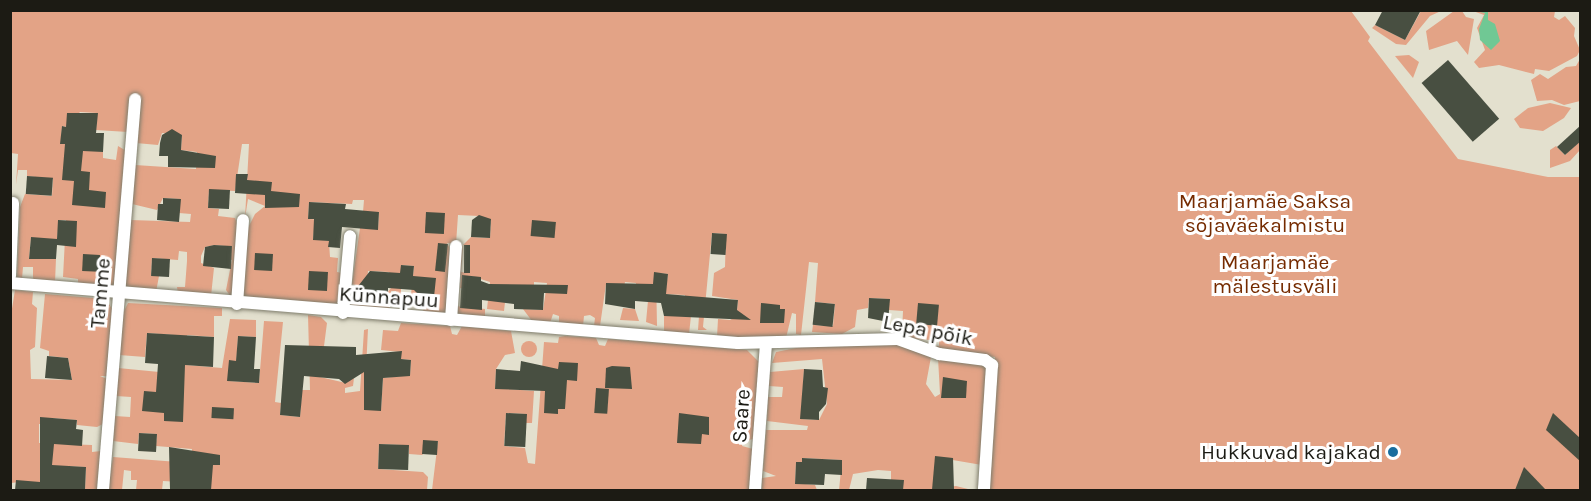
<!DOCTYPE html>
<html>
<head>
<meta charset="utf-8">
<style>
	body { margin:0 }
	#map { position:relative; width:1591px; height:501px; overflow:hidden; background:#e3e0ce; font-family:Karla,sans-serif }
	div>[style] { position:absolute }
	.green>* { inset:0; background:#e3a386 }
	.round { border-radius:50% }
	.water>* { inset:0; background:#70c894 }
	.building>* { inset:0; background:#484f41; transform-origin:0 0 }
	.roads { filter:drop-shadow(0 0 2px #7e7c6b) drop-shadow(0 0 2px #7e7c6b) }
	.street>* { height:12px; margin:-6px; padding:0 6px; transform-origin:6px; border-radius:6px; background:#fff }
	.dots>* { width:16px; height:16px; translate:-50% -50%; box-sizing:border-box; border:3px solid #fff; border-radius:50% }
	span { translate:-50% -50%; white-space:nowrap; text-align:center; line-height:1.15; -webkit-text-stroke:6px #fff; paint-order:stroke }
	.park-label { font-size:21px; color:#752b00 }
	.street-label { font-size:21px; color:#1c1b14 }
	.poi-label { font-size:21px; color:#1c1b14 }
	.right { translate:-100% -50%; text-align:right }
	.frame { position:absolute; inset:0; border:12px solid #1c1b14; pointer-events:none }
</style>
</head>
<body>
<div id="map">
	<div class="green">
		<i style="clip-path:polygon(evenodd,11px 11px,1351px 11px,1370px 37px,1368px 41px,1458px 159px,1548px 177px,1580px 177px,1580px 490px,984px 490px,995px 357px,941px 350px,931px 346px,939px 346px,939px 341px,910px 338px,910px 333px,902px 332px,903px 311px,889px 310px,889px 299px,869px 298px,868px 308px,857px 310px,855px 327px,842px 334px,812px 332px,813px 325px,833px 326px,835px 304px,815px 302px,818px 263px,809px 262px,801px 335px,796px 334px,796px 314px,792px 313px,786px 338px,717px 337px,718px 319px,730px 320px,741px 314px,737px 311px,738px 300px,712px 296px,714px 273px,725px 267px,726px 234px,712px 233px,703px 327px,707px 330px,698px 330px,699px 316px,685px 301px,685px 295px,665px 294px,668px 274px,656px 273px,657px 326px,646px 322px,649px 290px,636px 288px,636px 283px,625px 282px,624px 287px,606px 284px,600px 326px,594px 326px,595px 318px,590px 315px,584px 316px,583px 326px,559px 323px,559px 316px,553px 314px,550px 323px,532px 321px,523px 309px,543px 310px,547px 283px,534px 282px,534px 288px,507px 285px,504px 311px,487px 309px,490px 282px,471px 276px,468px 289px,460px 288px,461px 275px,457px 274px,463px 245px,471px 237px,490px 238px,491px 220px,479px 216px,458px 215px,456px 244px,447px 243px,451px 251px,447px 314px,423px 313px,424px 305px,410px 304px,414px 266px,401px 265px,401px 303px,396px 302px,396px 291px,391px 291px,389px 311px,350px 308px,350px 298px,364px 302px,372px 295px,384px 296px,392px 287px,389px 272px,368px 271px,367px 288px,352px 284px,360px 228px,378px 229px,379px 212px,363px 212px,364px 200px,353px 200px,352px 204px,309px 202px,308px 219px,330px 220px,314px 231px,313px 239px,332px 241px,329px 242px,330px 257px,338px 258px,337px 272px,342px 273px,339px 305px,242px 298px,246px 232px,255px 214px,265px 206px,248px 199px,245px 218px,249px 144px,242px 144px,235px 191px,209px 190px,208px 208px,219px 209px,218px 216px,235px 218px,239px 229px,233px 294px,231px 297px,226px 290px,232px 260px,224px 259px,225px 246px,215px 245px,205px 247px,201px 256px,201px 263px,214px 268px,211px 296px,178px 294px,177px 287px,185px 287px,187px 261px,187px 252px,179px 251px,178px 260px,152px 258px,151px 276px,159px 276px,156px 292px,125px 289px,131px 220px,190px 222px,191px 214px,179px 213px,180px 199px,163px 198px,157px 210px,132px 204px,135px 165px,196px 169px,197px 152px,181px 150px,182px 135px,162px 133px,158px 145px,136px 143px,128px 132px,96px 130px,97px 113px,80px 112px,66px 127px,62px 126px,61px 143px,103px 152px,103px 158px,116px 160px,118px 146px,128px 152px,115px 286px,78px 285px,78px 279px,63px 277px,66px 220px,59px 220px,56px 250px,31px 237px,29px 258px,56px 259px,55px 282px,33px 280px,33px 267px,23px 267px,22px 279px,17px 279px,20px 207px,25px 194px,52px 196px,53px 179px,27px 176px,27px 170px,18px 170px,16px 185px,18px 154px,11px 153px,11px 11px,463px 245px,470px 246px,468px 273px,461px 272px,463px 245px)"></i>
		<i style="clip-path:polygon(1421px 11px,1441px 11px,1430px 16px,1406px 45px,1396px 44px,1372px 28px,1375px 25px,1405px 40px)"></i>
		<i style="clip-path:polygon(1454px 11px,1462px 11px,1466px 17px,1474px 19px,1468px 55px,1457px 41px,1429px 50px,1426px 31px)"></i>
		<i style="clip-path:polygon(1473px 11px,1555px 11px,1554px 17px,1559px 20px,1565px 16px,1575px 28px,1574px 36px,1580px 50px,1577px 56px,1549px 71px,1535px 69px,1534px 74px,1499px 65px,1479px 68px,1474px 62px,1485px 50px,1477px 28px,1484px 15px)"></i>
		<i style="clip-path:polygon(1409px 55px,1419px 62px,1413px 78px,1395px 56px)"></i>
		<i style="clip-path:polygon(1580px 59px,1580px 101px,1564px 105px,1552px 100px,1537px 101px,1531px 80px,1540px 74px,1548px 79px,1566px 67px,1576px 66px)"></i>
		<i style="clip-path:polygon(1550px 103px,1571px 108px,1564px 118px,1543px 131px,1520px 128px,1514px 119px,1528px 108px)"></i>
		<i style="clip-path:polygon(1580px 141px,1580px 150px,1570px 161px,1550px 168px,1550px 150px,1556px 146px,1565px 155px)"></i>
		<i style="clip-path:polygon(15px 290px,33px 292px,32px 304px,37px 308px,35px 347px,30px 350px,31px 379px,72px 380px,68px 358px,49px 356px,49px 351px,40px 348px,45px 294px,106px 299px,112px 309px,107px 376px,100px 376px,107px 379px,103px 424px,97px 427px,77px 425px,77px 420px,51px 418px,50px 424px,39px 424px,39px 443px,92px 445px,92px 452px,101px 451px,98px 490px,85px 490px,86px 467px,64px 466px,62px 490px,28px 490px,28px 481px,11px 483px,10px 321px)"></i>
		<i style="clip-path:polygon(128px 303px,222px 308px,222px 316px,214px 316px,214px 337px,187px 335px,186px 365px,222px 368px,230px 319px,256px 320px,256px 337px,238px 336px,236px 367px,228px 381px,259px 383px,264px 321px,283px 322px,275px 402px,281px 403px,280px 415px,300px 417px,302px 390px,310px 390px,308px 315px,321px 317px,327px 323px,320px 377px,346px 383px,354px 378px,353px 386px,345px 388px,345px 393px,360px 391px,364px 330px,368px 329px,364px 410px,381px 410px,383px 378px,410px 375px,411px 360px,401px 359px,401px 352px,381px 350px,383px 330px,398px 331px,401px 323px,450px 326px,452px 334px,457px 335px,462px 326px,511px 331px,515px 353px,505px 355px,496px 369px,495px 388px,534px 391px,532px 423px,526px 423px,526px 414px,506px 413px,504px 446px,525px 448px,528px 463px,535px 464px,544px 342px,558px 343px,559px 337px,565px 336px,596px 338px,599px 345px,605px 346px,608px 339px,747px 350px,759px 362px,754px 439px,743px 441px,742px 446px,753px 449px,750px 490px,432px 490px,438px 441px,422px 455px,409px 454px,409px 447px,403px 445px,379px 444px,378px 469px,423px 472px,428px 477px,427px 490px,180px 490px,180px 482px,163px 481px,162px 490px,136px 490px,137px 480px,131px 480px,131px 471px,124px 470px,122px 490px,108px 490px,113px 457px,191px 463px,192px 449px,156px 446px,157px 434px,139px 433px,138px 444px,113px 441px,115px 416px,130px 417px,131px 397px,116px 396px,118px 368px,180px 374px,174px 335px,147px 333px,145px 357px,119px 355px,123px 313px)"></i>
		<i style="clip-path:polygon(455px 306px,485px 309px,485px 317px,457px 314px)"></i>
		<i style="clip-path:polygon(623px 308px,635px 309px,639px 321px,620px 320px)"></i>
		<i style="clip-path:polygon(664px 316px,691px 316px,689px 334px,664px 332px)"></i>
		<i class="round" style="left:521px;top:341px;width:16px;height:16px"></i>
		<i style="clip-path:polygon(900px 344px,931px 357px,926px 384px,935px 397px,940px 394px,938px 358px,987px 366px,982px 465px,935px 457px,936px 488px,956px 486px,972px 490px,891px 490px,891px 471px,878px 470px,853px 474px,849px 490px,839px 490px,842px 460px,803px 458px,802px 462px,796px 462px,795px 483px,815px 485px,817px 490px,762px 490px,762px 478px,776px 476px,763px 471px,766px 430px,807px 430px,808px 426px,767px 421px,768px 397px,782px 397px,783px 387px,769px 386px,770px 372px,804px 369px,801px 419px,819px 420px,827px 404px,822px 359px,772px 363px,776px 352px,801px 347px)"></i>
	</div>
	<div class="water">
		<i style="clip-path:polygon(1475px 11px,1488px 12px,1488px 20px,1495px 24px,1500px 41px,1491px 50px,1480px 40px,1479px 29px,1485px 13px)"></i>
	</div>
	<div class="building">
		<i style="clip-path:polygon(1383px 10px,1421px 10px,1405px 40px,1375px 25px)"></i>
		<i style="left:1448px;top:60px;width:78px;height:35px;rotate:49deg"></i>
		<i style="clip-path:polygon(67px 113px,98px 113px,96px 133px,104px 133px,103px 152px,83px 151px,81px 171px,90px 172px,89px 190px,106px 192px,105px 208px,72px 205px,74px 181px,62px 180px,65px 144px,60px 144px,62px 126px,66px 127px)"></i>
		<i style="clip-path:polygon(1581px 125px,1581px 141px,1565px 155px,1557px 147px)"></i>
		<i style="clip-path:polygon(172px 129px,182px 135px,181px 150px,216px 156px,215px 168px,168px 167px,168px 156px,159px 156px,160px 143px,162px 135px)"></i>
		<i style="clip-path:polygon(236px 174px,248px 174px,247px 180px,272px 182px,271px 191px,300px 194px,299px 207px,265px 208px,265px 195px,235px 193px)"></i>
		<i style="left:27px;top:176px;width:26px;height:18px;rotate:4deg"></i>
		<i style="left:209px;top:189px;width:21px;height:19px;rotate:3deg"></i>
		<i style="clip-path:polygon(163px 198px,181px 199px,179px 222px,157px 220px,158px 204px,163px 204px)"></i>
		<i style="clip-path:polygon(309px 202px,346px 204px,345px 209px,379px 212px,378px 230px,342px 227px,340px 248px,328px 247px,329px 241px,313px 240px,314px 219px,308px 219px)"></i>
		<i style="left:426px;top:212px;width:19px;height:21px;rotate:3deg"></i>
		<i style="clip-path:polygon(479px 215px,491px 219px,490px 238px,471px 237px,472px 220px)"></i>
		<i style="clip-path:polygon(58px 220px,77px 221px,76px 247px,57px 245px,56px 259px,29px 259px,31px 237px,57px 239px)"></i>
		<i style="left:532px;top:220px;width:24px;height:16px;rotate:5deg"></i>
		<i style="left:712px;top:233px;width:15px;height:21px;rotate:4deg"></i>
		<i style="left:438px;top:243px;width:10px;height:28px;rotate:6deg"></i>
		<i style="clip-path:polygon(214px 245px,232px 246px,231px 269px,203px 266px,205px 247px)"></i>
		<i style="left:464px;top:245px;width:6px;height:28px"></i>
		<i style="left:255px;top:253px;width:18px;height:17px;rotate:3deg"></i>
		<i style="left:83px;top:254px;width:17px;height:17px;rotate:3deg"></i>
		<i style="left:152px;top:258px;width:18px;height:18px;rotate:3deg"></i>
		<i style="clip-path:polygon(401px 265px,414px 266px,413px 276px,436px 278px,434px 297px,420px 296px,414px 290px,388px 288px,388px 294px,372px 295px,364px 302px,354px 298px,355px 290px,370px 271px,400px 273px)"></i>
		<i style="left:309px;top:271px;width:19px;height:19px;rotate:3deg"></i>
		<i style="clip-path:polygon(654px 272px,668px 274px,666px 294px,738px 300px,737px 310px,751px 320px,664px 316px,661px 303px,635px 301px,635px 309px,605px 304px,606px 283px,653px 284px)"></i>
		<i style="clip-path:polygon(462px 275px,481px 277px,481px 281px,489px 284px,568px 285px,567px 294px,544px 293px,543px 310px,514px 309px,514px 304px,482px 300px,482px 310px,460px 308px)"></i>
		<i style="clip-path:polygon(869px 298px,890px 299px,888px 322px,868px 318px)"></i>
		<i style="left:815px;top:302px;width:20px;height:23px;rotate:6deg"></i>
		<i style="clip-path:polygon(761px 303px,780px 305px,780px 309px,785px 309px,784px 323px,760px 323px)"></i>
		<i style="left:918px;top:303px;width:21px;height:21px;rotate:5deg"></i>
		<i style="clip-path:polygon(147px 333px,214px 337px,213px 367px,185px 365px,183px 422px,164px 421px,164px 413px,142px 411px,144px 391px,156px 392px,158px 364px,145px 363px)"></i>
		<i style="clip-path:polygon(238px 336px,256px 337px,254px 369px,260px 369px,259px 383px,227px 381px,229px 360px,236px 361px)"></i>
		<i style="clip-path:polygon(285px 345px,356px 347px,356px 355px,402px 351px,401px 359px,411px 360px,410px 376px,383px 378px,381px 411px,364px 410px,364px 372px,345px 384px,339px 379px,304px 376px,300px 417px,280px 415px)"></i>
		<i style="clip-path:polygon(47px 356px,68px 358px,72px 380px,45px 378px)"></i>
		<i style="clip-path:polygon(521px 361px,558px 369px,559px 362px,578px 363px,577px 381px,567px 380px,565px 409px,558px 409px,558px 414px,544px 413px,545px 391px,495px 389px,496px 369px,520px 371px)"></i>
		<i style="clip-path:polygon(612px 366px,630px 367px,632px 389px,605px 388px,606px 368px)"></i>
		<i style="clip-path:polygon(804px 369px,822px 370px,823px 387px,828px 388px,826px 404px,819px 412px,819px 420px,800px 419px)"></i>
		<i style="clip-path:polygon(943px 377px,967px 381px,966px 398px,941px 398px)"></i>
		<i style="left:596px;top:388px;width:13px;height:25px;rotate:4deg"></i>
		<i style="left:212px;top:407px;width:22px;height:11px;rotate:3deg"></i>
		<i style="left:506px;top:413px;width:21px;height:33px;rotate:3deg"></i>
		<i style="clip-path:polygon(679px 413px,709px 417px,709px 435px,702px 434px,701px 444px,677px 443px)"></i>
		<i style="clip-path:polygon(1553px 413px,1581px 439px,1581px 462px,1546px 430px)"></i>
		<i style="clip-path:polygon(40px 417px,77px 420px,76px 429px,83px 430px,82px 446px,54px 444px,52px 465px,86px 467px,85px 490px,15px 490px,16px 480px,40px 482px)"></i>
		<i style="left:139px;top:433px;width:18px;height:18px;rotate:3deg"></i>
		<i style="left:423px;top:440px;width:15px;height:14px;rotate:4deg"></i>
		<i style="left:379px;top:444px;width:30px;height:25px;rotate:2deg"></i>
		<i style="clip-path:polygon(169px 447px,220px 455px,220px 465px,213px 465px,211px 490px,170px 490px)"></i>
		<i style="clip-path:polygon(935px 456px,953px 458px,954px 489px,932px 490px)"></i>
		<i style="clip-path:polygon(802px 458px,842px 460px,842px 475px,825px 474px,824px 485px,795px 484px,796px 462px,802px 462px)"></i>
		<i style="clip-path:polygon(1524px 467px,1546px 490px,1515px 490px)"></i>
		<i style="clip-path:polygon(867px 478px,904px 480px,903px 490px,866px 490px)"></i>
	</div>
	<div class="roads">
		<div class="street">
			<i style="left:10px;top:276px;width:73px;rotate:-87.6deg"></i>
			<i style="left:10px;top:283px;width:730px;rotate:4.71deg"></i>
			<i style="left:738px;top:343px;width:160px;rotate:-1.4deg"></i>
			<i style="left:898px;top:339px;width:44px;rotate:20.1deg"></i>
			<i style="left:939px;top:354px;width:46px;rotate:7.4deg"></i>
			<i style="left:985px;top:360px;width:9px;rotate:36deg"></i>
			<i style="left:992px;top:365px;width:125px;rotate:93.7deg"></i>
			<i style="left:237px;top:304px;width:84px;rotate:-85.9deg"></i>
			<i style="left:343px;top:313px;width:77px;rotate:-84.8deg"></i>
			<i style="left:451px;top:320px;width:74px;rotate:-86.1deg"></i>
			<i style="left:103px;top:490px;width:392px;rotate:-85.3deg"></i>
			<i style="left:755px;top:490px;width:145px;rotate:-85.7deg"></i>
		</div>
	</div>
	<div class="dots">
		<i style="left:1393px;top:452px;background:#196d9e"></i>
	</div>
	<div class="park-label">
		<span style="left:1265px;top:213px">Maarjamäe Saksa<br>sõjaväekalmistu</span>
		<span style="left:1275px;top:274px">Maarjamäe<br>mälestusväli</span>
	</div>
	<div class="street-label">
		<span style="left:100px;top:293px;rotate:-85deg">Tamme</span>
		<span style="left:389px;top:297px;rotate:4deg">Künnapuu</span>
		<span style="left:928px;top:330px;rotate:11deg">Lepa põik</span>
		<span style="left:741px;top:416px;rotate:-86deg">Saare</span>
	</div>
	<div class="poi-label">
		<span class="right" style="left:1381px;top:452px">Hukkuvad kajakad</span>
	</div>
	<div class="frame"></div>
</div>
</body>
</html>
